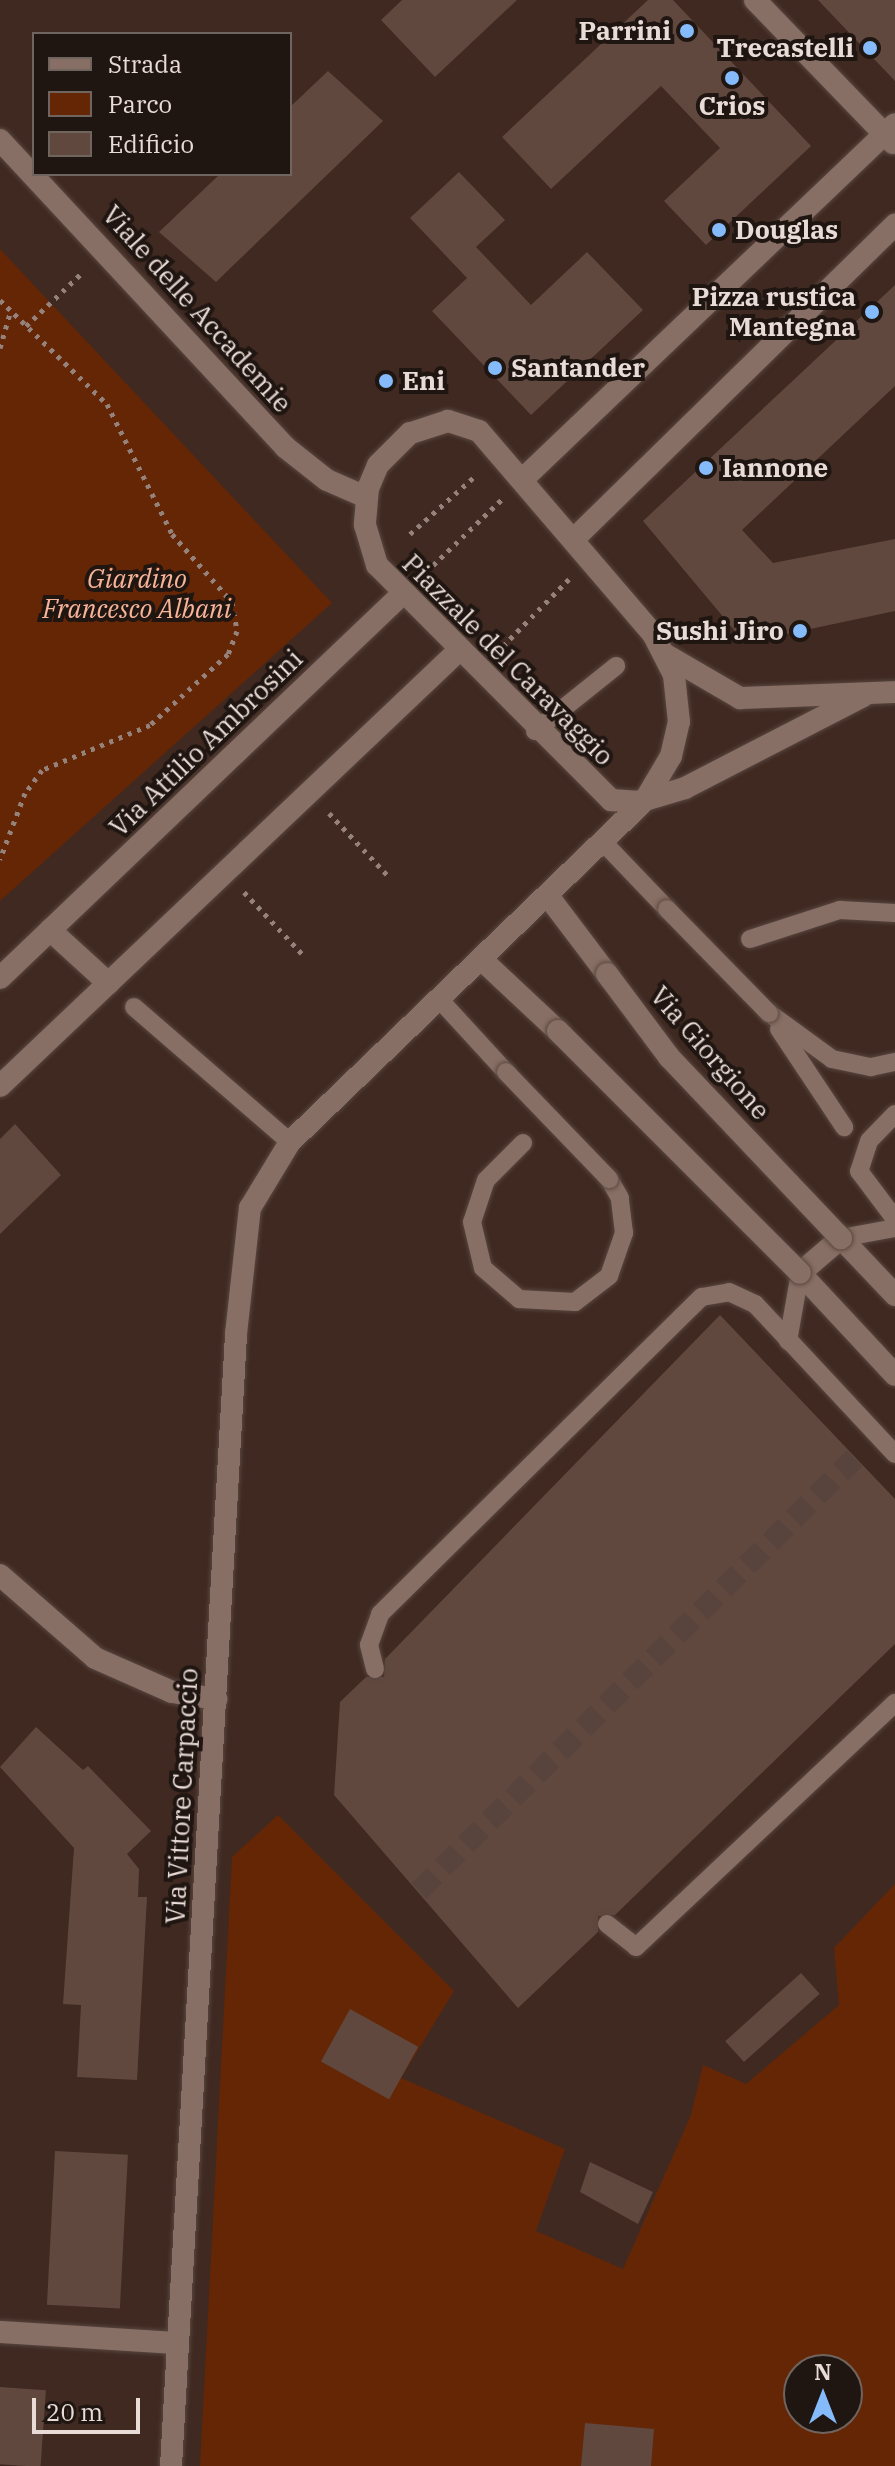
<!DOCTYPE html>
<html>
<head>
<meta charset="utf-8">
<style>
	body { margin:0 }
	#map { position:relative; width:895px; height:2466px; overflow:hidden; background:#3f2921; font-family:"IBM Plex Serif",serif }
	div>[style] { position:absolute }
	.green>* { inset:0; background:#652606 }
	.building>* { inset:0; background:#60483f; transform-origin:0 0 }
	.pedestrian-tunnel>* { height:22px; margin-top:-11px; transform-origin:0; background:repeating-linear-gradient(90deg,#58443c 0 22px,transparent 0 33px) }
	.path>* { height:5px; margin-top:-2.5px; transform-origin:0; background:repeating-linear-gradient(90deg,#94827b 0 4px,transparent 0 10px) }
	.roads { filter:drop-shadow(0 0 2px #58463f) drop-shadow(0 0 2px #58463f) }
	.service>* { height:18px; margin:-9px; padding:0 9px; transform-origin:9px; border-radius:9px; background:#886f65 }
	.minor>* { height:22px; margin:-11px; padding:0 11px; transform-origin:11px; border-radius:11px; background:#886f65 }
	.tertiary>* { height:22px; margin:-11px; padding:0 11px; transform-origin:11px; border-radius:11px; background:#886f65 }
	.bridges { filter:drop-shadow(0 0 2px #58463f) drop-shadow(0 0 2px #58463f) }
	.service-bridge>* { height:18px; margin:-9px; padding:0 9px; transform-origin:9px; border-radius:9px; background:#886f65 }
	.minor-bridge>* { height:22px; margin:-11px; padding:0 11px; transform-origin:11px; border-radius:11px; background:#886f65 }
	.dots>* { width:22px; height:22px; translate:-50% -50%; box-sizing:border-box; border:4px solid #1f1511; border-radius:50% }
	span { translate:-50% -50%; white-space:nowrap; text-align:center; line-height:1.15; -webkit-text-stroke:8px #1f1511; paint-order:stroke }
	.poi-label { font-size:26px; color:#e9dbd5; font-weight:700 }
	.right { translate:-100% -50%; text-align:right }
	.left { translate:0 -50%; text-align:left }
	.street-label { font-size:26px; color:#e9dbd5 }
	.park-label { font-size:26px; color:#f8b498; font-style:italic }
	.legend { position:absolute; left:32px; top:32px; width:260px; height:144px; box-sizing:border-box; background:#1f1511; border:2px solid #70645f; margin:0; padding:10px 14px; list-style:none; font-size:24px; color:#e9dbd5 }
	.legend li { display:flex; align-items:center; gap:16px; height:40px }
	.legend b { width:40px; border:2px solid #70645f }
	.north { position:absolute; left:783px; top:2354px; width:80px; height:80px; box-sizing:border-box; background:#1f1511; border:2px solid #70645f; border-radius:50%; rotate:0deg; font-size:22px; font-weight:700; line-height:32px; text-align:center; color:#e9dbd5 }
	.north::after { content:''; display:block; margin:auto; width:28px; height:36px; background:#85bbfb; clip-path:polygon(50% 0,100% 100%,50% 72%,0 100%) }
	.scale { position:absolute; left:32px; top:2398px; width:108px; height:36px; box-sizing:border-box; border:4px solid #e9dbd5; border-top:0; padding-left:10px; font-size:24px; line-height:28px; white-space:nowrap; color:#e9dbd5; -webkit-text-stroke:6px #1f1511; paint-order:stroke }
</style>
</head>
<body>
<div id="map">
	<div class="green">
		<i style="clip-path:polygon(0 249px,332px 603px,0 901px)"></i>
		<i style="clip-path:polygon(evenodd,278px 1815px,454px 1991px,401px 2078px,565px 2149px,536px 2231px,623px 2269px,691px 2115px,703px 2065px,746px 2084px,839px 2005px,834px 1948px,895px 1884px,895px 2466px,200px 2466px,232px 1857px,278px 1815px,799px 2370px,847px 2370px,847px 2418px,799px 2418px,799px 2370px)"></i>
	</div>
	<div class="building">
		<i style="clip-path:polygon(402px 0,517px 0,435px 77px,381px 20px)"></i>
		<i style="clip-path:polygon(648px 0,673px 0,811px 146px,706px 245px,664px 201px,720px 148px,661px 86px,551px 189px,502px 137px)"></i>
		<i style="clip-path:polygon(818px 0,895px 0,895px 81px)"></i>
		<i style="clip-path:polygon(328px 71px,383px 121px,216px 282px,159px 232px,220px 174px,290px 174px,290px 107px)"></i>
		<i style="clip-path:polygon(459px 172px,505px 220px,476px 247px,531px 305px,587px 252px,643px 310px,531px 415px,432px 311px,467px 278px,410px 218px)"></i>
		<i style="clip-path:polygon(895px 285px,895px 386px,742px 530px,773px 563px,895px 539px,895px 611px,745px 643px,643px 521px)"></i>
		<i style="clip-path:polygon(15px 1124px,61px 1175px,0 1234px,0 1139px)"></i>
		<i style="clip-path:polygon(720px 1315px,895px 1499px,895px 1644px,615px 1915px,598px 1916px,598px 1932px,518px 2008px,334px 1795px,340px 1702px,366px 1677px,384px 1677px,385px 1659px)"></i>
		<i style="clip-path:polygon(36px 1727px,83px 1770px,88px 1766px,151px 1831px,127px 1854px,139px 1869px,138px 1897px,147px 1897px,137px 2080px,77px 2077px,81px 2005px,63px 2004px,74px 1848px,0 1767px)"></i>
		<i style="left:801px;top:1973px;width:28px;height:102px;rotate:48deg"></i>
		<i style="left:350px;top:2009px;width:78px;height:60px;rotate:29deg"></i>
		<i style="left:55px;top:2151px;width:73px;height:154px;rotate:3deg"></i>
		<i style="clip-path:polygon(590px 2162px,653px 2192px,638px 2224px,580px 2192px)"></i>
		<i style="left:0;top:2387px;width:46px;height:77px;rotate:4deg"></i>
		<i style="clip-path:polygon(585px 2423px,654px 2429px,651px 2466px,581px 2466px)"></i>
	</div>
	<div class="pedestrian-tunnel">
		<i style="left:419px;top:1891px;width:614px;rotate:-44.8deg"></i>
	</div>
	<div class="path">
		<i style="left:0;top:300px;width:149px;rotate:44.2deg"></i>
		<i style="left:107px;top:404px;width:145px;rotate:63.4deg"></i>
		<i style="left:172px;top:534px;width:91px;rotate:48.6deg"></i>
		<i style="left:232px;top:602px;width:29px;rotate:80deg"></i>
		<i style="left:237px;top:631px;width:25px;rotate:111deg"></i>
		<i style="left:228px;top:654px;width:105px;rotate:137.7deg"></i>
		<i style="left:150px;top:725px;width:117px;rotate:157.4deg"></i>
		<i style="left:42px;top:770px;width:29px;rotate:126deg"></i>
		<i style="left:25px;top:793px;width:71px;rotate:110.7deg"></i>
		<i style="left:26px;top:326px;width:79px;rotate:-43.5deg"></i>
		<i style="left:0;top:348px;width:37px;rotate:-74deg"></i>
		<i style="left:410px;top:534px;width:86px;rotate:-41.7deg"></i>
		<i style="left:426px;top:572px;width:105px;rotate:-43.8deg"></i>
		<i style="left:503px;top:646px;width:94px;rotate:-45.4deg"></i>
		<i style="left:329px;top:813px;width:88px;rotate:46.8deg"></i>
		<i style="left:244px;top:892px;width:89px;rotate:46.8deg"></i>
	</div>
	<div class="roads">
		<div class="service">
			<i style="left:535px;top:731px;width:104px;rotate:-38.7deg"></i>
			<i style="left:604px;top:843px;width:91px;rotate:46.3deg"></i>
			<i style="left:750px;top:939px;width:95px;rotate:-17.9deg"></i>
			<i style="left:840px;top:910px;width:55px;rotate:3.1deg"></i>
			<i style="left:440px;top:1000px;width:98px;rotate:47.5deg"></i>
			<i style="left:134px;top:1007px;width:206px;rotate:40.9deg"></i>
			<i style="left:769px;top:1013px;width:78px;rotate:36.1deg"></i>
			<i style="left:832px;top:1059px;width:40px;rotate:12deg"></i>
			<i style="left:871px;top:1067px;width:25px;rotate:-12deg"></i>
			<i style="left:779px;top:1029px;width:118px;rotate:56.4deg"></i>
			<i style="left:895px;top:1114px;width:37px;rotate:134deg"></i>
			<i style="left:869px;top:1141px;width:32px;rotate:108deg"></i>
			<i style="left:859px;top:1171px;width:60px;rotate:53.1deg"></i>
			<i style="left:523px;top:1143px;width:52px;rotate:135deg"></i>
			<i style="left:486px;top:1180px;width:44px;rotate:108.4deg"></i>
			<i style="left:472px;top:1222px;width:47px;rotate:76.6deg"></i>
			<i style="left:483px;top:1268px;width:48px;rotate:40.7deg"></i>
			<i style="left:519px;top:1299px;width:56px;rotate:3.1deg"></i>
			<i style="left:575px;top:1302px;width:43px;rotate:-37.4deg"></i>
			<i style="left:609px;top:1276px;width:46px;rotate:-70.8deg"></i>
			<i style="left:624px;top:1233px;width:35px;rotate:-97deg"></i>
			<i style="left:620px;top:1198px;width:22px;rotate:-120deg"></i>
			<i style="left:841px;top:1238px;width:55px;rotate:-10.5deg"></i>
			<i style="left:788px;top:1341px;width:69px;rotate:-80deg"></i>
			<i style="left:375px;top:1669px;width:25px;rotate:-104deg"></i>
			<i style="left:369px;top:1645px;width:33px;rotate:-70deg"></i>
			<i style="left:380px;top:1614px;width:452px;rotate:-44.6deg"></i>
			<i style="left:702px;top:1297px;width:27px;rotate:-10deg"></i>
			<i style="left:729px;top:1292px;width:29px;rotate:25deg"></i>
			<i style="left:755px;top:1304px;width:205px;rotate:47deg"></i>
			<i style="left:607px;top:1924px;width:37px;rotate:38deg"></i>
			<i style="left:636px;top:1947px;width:356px;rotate:-43.3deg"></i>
		</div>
		<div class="minor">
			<i style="left:755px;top:0;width:199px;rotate:46deg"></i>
			<i style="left:0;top:140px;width:419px;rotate:47.1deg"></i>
			<i style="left:285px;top:447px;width:53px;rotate:38.2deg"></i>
			<i style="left:327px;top:480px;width:43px;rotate:23.6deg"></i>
			<i style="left:523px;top:479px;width:514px;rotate:-43.66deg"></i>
			<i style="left:575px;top:538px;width:448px;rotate:-44.4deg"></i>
			<i style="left:548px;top:896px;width:98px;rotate:52.9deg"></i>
			<i style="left:50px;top:930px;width:79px;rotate:42.4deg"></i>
			<i style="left:481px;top:959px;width:105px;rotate:43.1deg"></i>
			<i style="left:895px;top:1295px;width:79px;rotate:-133.5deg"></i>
			<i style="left:841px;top:1238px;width:54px;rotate:139.5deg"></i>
			<i style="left:800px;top:1273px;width:139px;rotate:47deg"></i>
			<i style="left:0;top:1575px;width:126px;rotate:41.1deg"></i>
			<i style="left:95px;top:1658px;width:84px;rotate:23.8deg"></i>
			<i style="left:172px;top:1692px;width:45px;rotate:9deg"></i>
			<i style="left:0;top:2332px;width:177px;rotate:3.6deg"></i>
			<i style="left:171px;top:2466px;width:1134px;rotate:-86.71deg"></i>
			<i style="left:236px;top:1334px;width:127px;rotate:-83.7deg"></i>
			<i style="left:250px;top:1208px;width:77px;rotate:-58.8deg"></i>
			<i style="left:290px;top:1142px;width:493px;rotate:-43.9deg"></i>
		</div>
		<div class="tertiary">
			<i style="left:666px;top:655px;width:86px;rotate:30.2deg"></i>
			<i style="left:740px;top:698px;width:155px;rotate:-2.2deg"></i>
			<i style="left:645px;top:800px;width:51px;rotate:-59.4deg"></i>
			<i style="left:671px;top:756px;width:35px;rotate:-77deg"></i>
			<i style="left:679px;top:722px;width:47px;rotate:-96.1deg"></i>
			<i style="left:674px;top:675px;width:46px;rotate:-117.1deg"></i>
			<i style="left:653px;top:634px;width:267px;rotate:-130.6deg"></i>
			<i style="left:479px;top:431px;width:33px;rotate:-162deg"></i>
			<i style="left:448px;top:421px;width:40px;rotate:162deg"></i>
			<i style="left:410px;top:433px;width:45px;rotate:135deg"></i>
			<i style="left:378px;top:465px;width:25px;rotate:113deg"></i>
			<i style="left:368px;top:488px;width:37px;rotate:95deg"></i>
			<i style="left:365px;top:525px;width:42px;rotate:73.3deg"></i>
			<i style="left:377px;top:565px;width:332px;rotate:45.1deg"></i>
			<i style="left:611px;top:800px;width:26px;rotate:4deg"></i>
			<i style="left:637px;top:802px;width:8px;rotate:-14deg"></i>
			<i style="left:645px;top:800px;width:42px;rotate:-16.7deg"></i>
			<i style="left:685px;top:788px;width:200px;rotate:-27.3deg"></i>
			<i style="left:0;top:978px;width:553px;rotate:-43.68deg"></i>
			<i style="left:0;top:1086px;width:630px;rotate:-43.52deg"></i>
		</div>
	</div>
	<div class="bridges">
		<div class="service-bridge">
			<i style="left:667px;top:909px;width:146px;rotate:45.6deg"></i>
			<i style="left:506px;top:1072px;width:149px;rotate:46.1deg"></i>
		</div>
		<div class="minor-bridge">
			<i style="left:607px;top:974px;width:104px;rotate:53.2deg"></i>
			<i style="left:669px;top:1057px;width:250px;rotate:46.5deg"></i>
			<i style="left:558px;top:1031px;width:342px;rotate:45deg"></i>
		</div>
	</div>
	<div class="dots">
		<i style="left:687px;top:31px;background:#85bbfb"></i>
		<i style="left:870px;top:48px;background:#85bbfb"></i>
		<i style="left:732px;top:78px;background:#85bbfb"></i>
		<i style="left:719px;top:230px;background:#85bbfb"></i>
		<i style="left:872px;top:312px;background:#85bbfb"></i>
		<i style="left:495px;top:368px;background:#85bbfb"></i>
		<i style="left:386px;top:381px;background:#85bbfb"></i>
		<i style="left:706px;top:468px;background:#85bbfb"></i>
		<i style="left:800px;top:631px;background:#85bbfb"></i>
	</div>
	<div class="poi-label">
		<span class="right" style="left:671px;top:31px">Parrini</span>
		<span class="right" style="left:854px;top:48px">Trecastelli</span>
		<span style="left:732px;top:106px">Crios</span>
		<span class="left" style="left:735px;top:230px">Douglas</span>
		<span class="right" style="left:856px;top:312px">Pizza rustica<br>Mantegna</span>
		<span class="left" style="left:511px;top:368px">Santander</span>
		<span class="left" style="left:402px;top:381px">Eni</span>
		<span class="left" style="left:722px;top:468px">Iannone</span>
		<span class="right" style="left:784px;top:631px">Sushi Jiro</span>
	</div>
	<div class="street-label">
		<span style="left:197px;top:309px;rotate:48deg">Viale delle Accademie</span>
		<span style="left:508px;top:660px;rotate:45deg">Piazzale del Caravaggio</span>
		<span style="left:206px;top:743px;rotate:-44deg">Via Attilio Ambrosini</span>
		<span style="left:710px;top:1053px;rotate:49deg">Via Giorgione</span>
		<span style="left:182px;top:1796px;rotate:-87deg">Via Vittore Carpaccio</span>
	</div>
	<div class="park-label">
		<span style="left:137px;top:594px">Giardino<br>Francesco Albani</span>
	</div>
	<ul class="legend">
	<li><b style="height:10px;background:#886f65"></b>Strada</li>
	<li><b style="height:22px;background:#652606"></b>Parco</li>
	<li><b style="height:22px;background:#60483f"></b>Edificio</li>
	</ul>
	<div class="north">N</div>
	<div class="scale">20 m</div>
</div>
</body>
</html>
